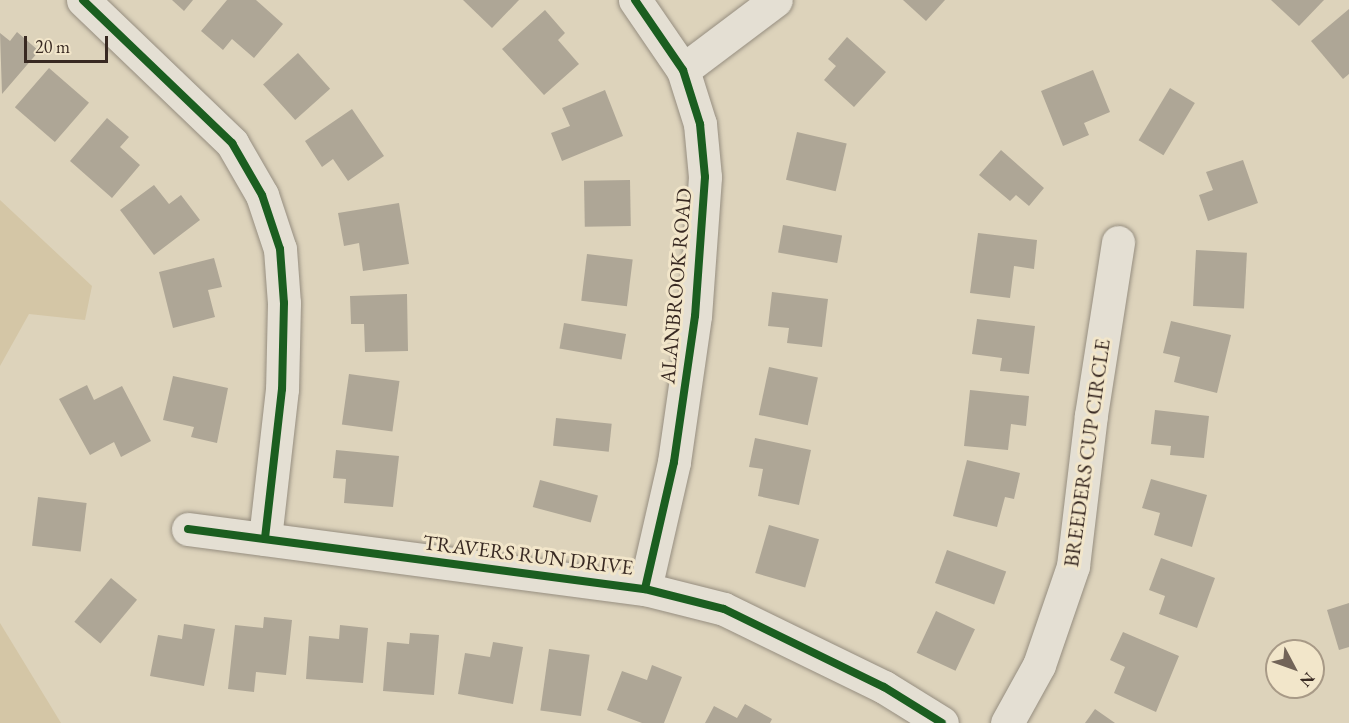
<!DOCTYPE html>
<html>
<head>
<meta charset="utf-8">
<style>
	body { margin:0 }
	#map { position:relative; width:1349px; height:723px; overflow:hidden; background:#ddd3bb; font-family:"EB Garamond",serif }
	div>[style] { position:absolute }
	.green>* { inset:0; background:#d4c6a6 }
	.building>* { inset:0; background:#aea696; transform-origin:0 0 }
	.roads { filter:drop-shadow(0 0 2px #968e80) drop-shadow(0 0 2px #968e80) }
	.minor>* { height:33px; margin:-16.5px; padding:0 16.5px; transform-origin:16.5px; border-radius:16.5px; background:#e4dfd3 }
	.cycleway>* { height:8px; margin:-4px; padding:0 4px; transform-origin:4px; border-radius:4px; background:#1b5e20 }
	span { translate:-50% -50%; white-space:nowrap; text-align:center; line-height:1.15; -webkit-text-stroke:6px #f2e6ca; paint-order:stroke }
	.street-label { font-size:21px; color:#382922 }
	.north { position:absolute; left:1265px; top:639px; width:60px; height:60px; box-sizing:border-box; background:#f2e6ca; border:2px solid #a89a87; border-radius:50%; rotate:131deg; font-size:16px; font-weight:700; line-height:24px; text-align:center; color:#382922 }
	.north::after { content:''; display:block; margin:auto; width:21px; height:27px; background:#726458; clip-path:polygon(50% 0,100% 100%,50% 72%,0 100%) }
	.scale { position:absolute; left:24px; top:36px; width:84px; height:27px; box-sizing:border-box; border:3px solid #382922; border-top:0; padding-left:8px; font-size:18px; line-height:21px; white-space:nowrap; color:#382922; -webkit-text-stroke:4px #f2e6ca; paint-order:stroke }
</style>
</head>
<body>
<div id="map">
	<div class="green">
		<i style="clip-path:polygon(0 200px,92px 286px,85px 320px,29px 314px,0 366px)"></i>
		<i style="clip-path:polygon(0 623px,61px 723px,0 723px)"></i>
	</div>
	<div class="building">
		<i style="clip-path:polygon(172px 0,193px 0,184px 11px)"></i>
		<i style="clip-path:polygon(227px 0,256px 0,283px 24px,254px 58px,232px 39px,223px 50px,201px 31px)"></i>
		<i style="clip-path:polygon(463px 0,519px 0,492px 28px)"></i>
		<i style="clip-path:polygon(903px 0,945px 0,926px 21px)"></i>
		<i style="clip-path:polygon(1271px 0,1324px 0,1299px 26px)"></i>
		<i style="clip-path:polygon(1349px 9px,1349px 74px,1343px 79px,1311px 41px)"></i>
		<i style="clip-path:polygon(545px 10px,565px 33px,558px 40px,579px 64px,544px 95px,502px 49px)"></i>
		<i style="clip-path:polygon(17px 32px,39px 51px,2px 94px,0 33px,10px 41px)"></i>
		<i style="clip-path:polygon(847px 37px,886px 72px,854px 107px,824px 80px,836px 66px,828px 59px)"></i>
		<i style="left:298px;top:53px;width:48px;height:47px;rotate:48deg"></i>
		<i style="left:49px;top:68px;width:53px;height:52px;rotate:41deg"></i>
		<i style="clip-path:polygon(1093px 70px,1110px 112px,1084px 123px,1089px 135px,1063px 146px,1041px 91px)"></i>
		<i style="left:1170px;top:88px;width:29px;height:61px;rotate:31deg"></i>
		<i style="clip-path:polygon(605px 90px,623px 136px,562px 161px,551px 133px,570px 126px,562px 108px)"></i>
		<i style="clip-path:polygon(352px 109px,384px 156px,348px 181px,333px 159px,322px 167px,305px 141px)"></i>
		<i style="clip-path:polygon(107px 118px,129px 137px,120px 147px,140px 165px,112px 198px,70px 161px)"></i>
		<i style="left:797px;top:132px;width:51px;height:49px;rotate:13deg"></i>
		<i style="clip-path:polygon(1001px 150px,1044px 188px,1029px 206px,1016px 195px,1010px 201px,979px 175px)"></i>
		<i style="clip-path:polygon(1243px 160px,1258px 203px,1208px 221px,1199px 195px,1213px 190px,1206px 172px)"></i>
		<i style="left:630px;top:180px;width:46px;height:46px;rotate:89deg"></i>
		<i style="clip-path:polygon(154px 185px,169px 204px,181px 195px,200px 220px,154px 255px,120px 210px)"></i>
		<i style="clip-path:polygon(399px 203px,409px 264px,363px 271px,359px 243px,344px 246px,338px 213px)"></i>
		<i style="left:783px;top:225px;width:60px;height:28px;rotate:10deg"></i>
		<i style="clip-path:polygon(978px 233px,1037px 240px,1034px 269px,1014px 266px,1010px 298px,970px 293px)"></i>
		<i style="left:1196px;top:250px;width:51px;height:56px;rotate:3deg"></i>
		<i style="left:587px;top:254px;width:46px;height:47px;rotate:7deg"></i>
		<i style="clip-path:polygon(214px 258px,222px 287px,208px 290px,215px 317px,173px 328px,159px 272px)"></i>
		<i style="clip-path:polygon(772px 292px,828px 299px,822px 347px,787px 343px,789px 328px,768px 326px)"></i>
		<i style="clip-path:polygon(407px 294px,408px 351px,365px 352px,364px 324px,351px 324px,350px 296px)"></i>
		<i style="clip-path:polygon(977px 319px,1035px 326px,1029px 374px,1000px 371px,1002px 358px,972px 354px)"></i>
		<i style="clip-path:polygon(1171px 321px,1231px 335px,1217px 393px,1174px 382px,1180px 357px,1163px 353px)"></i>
		<i style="left:564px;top:323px;width:63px;height:26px;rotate:10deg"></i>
		<i style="left:769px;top:367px;width:50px;height:49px;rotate:12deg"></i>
		<i style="left:349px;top:374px;width:51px;height:51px;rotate:8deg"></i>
		<i style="clip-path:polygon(173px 376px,228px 388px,217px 443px,191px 437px,194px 427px,163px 420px)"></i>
		<i style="clip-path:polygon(87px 385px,94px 400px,122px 386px,151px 441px,121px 457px,114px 442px,90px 455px,59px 399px)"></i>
		<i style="clip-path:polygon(970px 390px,1029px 396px,1026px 426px,1011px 424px,1008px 450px,964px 446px)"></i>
		<i style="clip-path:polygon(1155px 410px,1209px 416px,1204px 458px,1170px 455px,1171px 446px,1151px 444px)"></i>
		<i style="left:556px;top:418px;width:56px;height:28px;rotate:6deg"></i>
		<i style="clip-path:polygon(755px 438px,811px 450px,799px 505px,758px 496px,763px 469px,749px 467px)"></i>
		<i style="clip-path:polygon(336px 450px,399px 456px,393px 507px,344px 503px,346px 479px,333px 478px)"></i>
		<i style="clip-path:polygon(967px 460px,1020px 473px,1014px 499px,1005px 497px,997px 527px,953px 516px)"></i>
		<i style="clip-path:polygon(1151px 479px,1207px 495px,1192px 547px,1154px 535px,1160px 513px,1142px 508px)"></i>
		<i style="left:540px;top:480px;width:60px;height:28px;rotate:15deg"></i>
		<i style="left:38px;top:497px;width:49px;height:49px;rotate:7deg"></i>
		<i style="left:769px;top:525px;width:52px;height:50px;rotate:16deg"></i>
		<i style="left:947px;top:550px;width:63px;height:35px;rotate:20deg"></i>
		<i style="clip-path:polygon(1161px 558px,1215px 578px,1197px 628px,1159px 614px,1165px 596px,1149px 590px)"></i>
		<i style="left:111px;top:578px;width:34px;height:57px;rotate:40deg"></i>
		<i style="clip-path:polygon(1349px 603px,1349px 647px,1339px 650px,1327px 610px)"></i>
		<i style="left:936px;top:611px;width:43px;height:46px;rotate:25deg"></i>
		<i style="clip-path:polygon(264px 617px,292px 620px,286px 675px,256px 672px,254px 692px,228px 689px,235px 625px,263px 628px)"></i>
		<i style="clip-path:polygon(184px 624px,215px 629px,204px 686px,150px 676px,158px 635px,182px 639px)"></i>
		<i style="clip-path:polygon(340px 625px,368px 628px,363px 683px,306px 679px,309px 636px,339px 639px)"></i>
		<i style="clip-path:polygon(1123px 632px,1179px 656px,1156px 712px,1114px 693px,1125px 667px,1110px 660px)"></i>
		<i style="clip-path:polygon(410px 633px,439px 635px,434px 695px,383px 691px,387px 642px,409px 644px)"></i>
		<i style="clip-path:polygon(493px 642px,523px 647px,513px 704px,458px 694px,465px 653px,490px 657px)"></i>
		<i style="left:549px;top:649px;width:41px;height:62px;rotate:8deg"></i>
		<i style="clip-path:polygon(652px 665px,682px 677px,664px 723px,642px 723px,607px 710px,622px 671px,647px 680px)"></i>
		<i style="clip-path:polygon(745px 704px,772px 719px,770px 723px,705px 723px,714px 706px,737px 718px)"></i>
		<i style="clip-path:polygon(1095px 709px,1115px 723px,1085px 723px)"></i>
	</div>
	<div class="roads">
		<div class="minor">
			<i style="left:83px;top:0;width:207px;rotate:43.8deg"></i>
			<i style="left:232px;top:143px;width:60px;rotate:60deg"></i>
			<i style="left:262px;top:195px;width:57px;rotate:71.6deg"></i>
			<i style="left:280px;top:249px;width:54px;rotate:85.8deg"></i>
			<i style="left:284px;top:303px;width:86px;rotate:91.3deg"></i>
			<i style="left:282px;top:389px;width:151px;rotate:96.5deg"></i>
			<i style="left:635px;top:0;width:85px;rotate:55.6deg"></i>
			<i style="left:683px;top:70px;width:57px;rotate:72.5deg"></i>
			<i style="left:700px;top:124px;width:53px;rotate:84.6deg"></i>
			<i style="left:705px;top:177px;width:139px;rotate:94.1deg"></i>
			<i style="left:695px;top:316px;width:148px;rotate:98.2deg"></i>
			<i style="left:674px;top:462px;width:130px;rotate:102.9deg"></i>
			<i style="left:683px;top:70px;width:116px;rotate:-37deg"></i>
			<i style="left:188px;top:529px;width:461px;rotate:7.5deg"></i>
			<i style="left:645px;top:589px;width:81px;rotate:14.2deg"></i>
			<i style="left:724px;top:609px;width:178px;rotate:26deg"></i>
			<i style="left:884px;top:687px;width:68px;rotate:31.8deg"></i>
			<i style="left:1007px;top:723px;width:66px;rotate:-61.1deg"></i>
			<i style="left:1039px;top:665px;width:105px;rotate:-71deg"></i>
			<i style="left:1073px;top:566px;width:152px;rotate:-83.2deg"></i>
			<i style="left:1091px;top:415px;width:175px;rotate:-81.1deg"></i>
		</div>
	</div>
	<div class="cycleway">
		<i style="left:83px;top:0;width:207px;rotate:43.8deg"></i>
		<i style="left:232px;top:143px;width:60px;rotate:60deg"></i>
		<i style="left:262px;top:195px;width:57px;rotate:71.6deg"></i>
		<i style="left:280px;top:249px;width:54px;rotate:85.8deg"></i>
		<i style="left:284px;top:303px;width:86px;rotate:91.3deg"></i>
		<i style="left:282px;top:389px;width:151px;rotate:96.5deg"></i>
		<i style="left:635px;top:0;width:85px;rotate:55.6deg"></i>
		<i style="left:683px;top:70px;width:57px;rotate:72.5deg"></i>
		<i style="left:700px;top:124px;width:53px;rotate:84.6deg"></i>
		<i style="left:705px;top:177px;width:139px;rotate:94.1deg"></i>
		<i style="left:695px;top:316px;width:148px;rotate:98.2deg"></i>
		<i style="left:674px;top:462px;width:130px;rotate:102.9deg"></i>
		<i style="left:188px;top:529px;width:461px;rotate:7.5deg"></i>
		<i style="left:645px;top:589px;width:81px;rotate:14.2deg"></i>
		<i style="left:724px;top:609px;width:178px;rotate:26deg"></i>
		<i style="left:884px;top:687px;width:68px;rotate:31.8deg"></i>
	</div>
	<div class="street-label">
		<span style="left:676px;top:286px;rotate:-85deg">ALANBROOK ROAD</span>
		<span style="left:1087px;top:453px;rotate:-82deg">BREEDERS CUP CIRCLE</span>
		<span style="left:528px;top:555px;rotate:7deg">TRAVERS RUN DRIVE</span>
	</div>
	<div class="north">N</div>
	<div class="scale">20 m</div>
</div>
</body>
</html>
